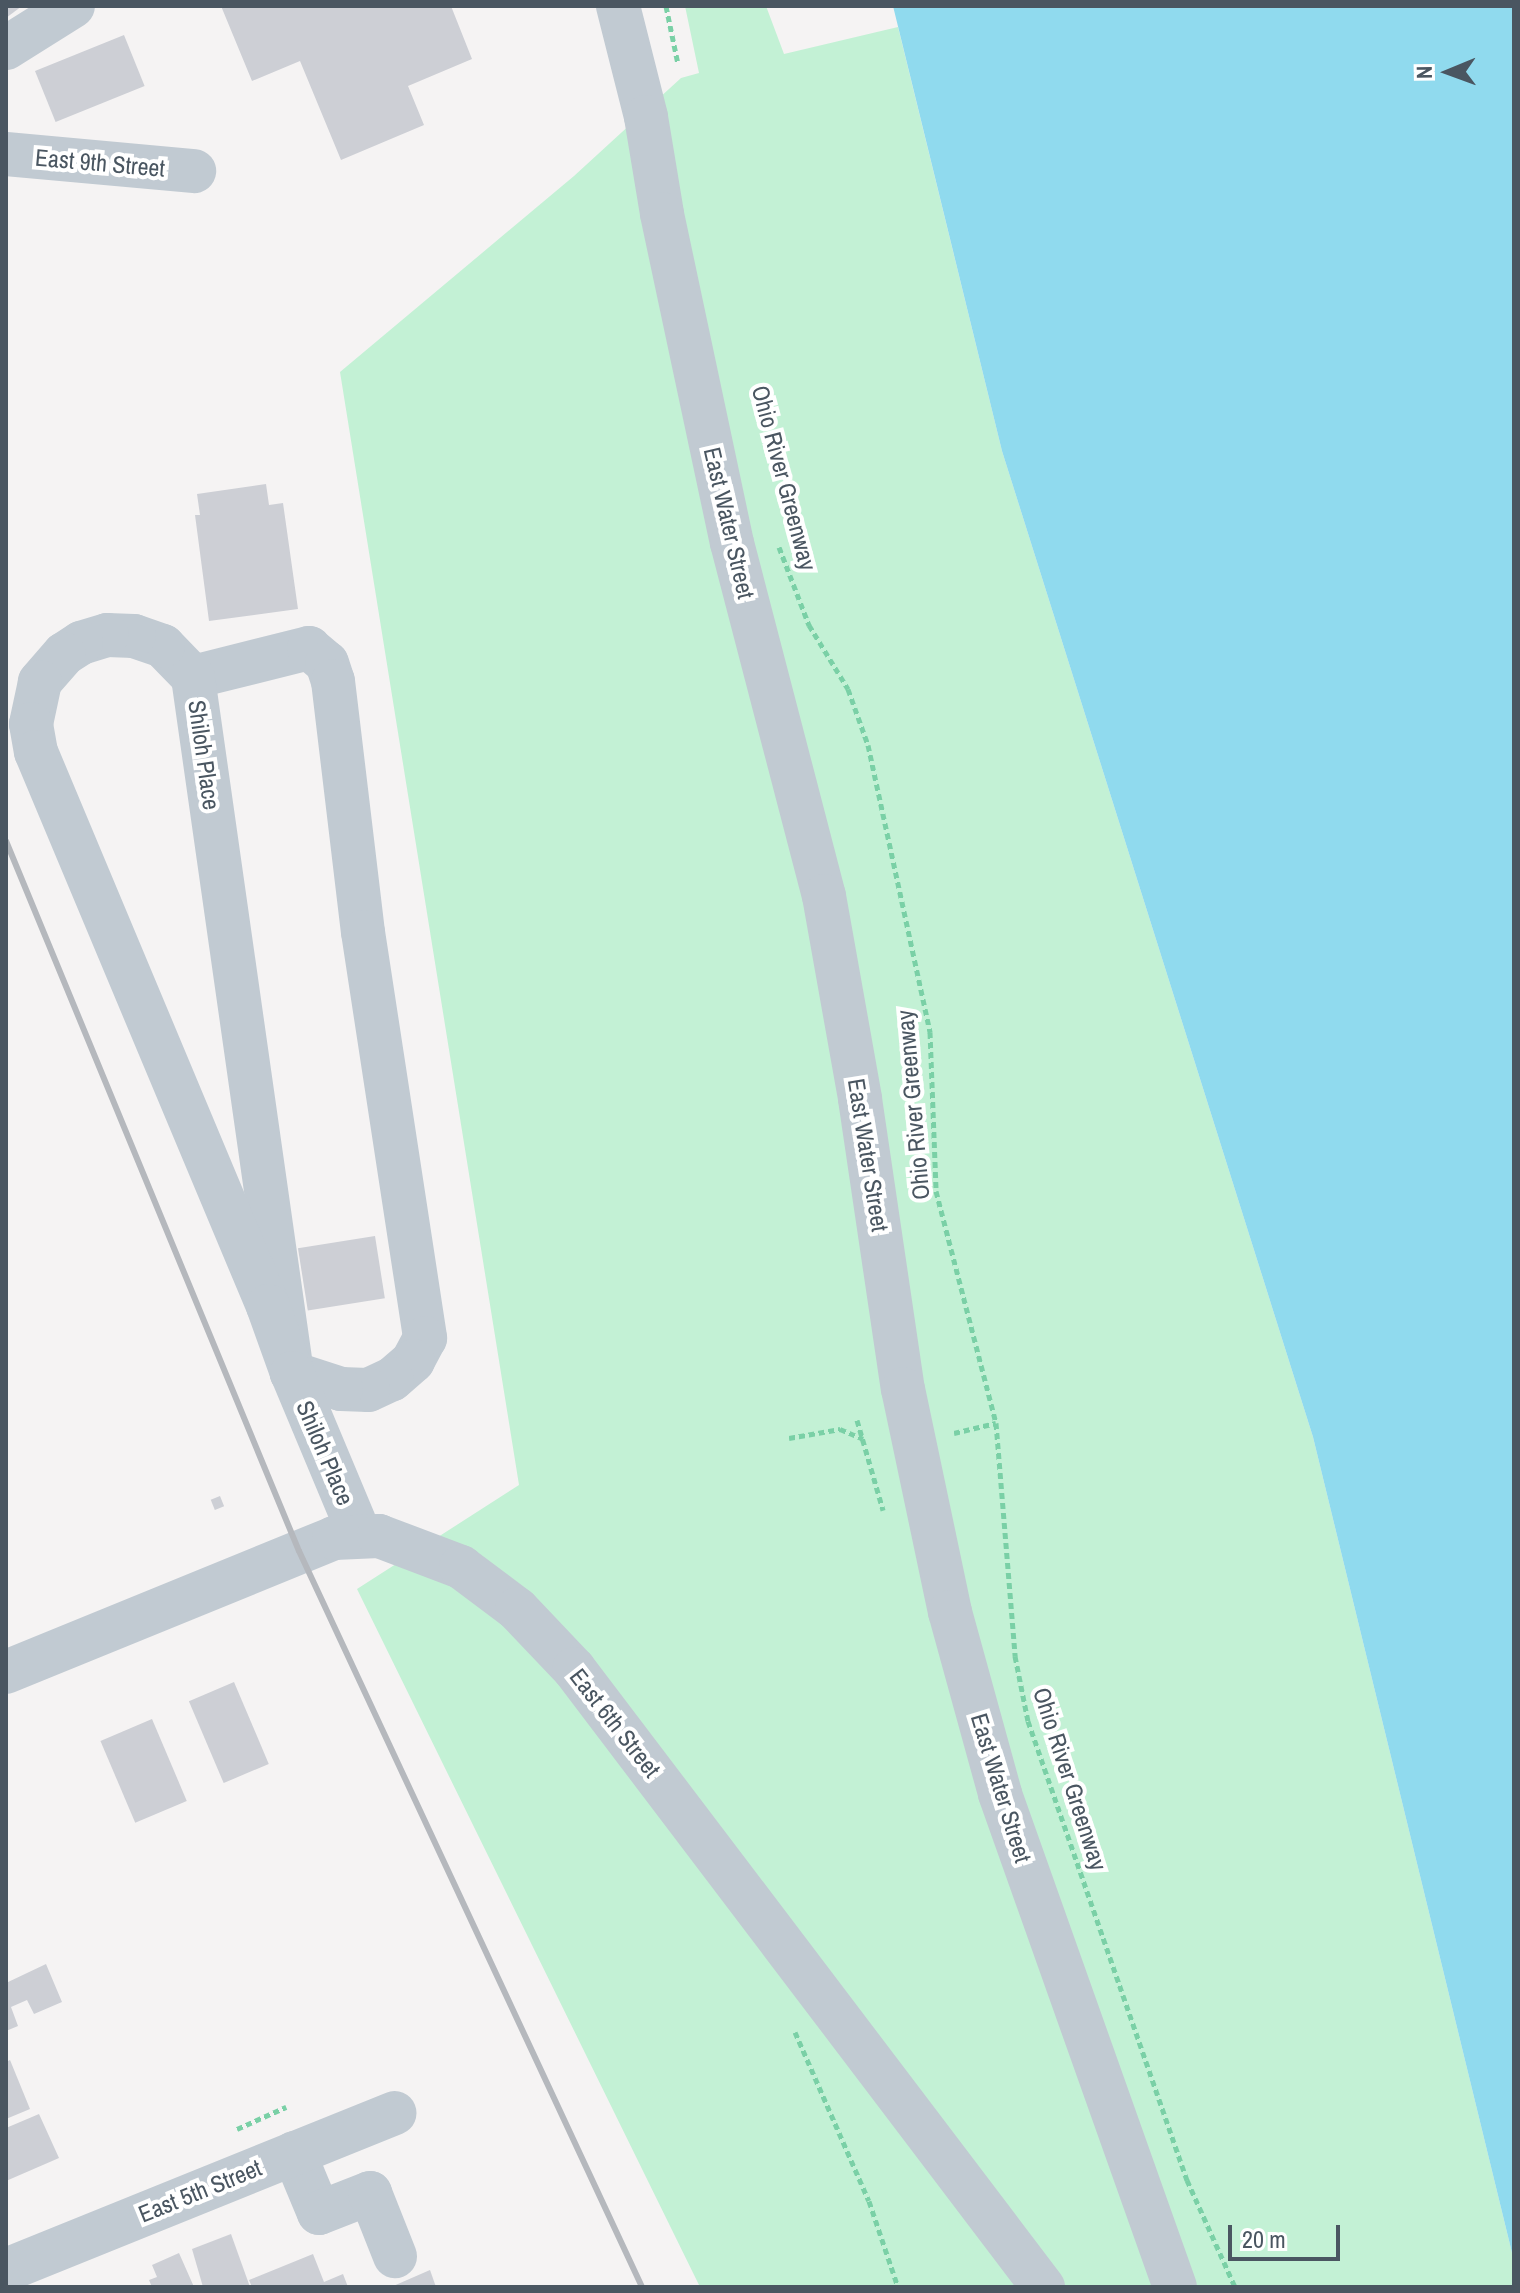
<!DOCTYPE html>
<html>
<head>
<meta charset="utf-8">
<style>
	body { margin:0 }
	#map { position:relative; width:1520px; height:2293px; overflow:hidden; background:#f5f3f3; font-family:"Archivo Narrow",sans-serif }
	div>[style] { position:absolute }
	.green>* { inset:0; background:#c3f1d5 }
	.water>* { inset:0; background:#90daee }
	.building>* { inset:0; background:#cdcfd5; transform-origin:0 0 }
	.path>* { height:5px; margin-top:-2.5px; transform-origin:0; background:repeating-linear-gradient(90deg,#7ad0a6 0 6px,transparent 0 10px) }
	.minor>* { height:44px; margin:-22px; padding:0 22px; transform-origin:22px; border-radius:22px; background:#c1cad2 }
	.rail>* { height:6px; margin:-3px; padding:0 3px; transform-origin:3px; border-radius:3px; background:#b5b8bd }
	span { translate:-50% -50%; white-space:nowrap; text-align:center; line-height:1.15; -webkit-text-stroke:8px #fff; paint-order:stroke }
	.street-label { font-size:24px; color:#4a5661 }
	.frame { position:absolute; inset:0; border:8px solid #4a5661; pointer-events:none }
	.north { position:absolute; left:1408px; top:32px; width:80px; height:80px; -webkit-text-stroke:6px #fff; paint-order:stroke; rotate:269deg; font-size:22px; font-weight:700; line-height:32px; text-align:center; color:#4a5661 }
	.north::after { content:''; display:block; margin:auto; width:28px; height:36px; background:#4a5661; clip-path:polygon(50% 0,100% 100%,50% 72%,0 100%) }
	.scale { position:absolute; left:1228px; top:2225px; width:112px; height:36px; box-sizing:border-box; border:4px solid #4a5661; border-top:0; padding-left:10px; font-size:24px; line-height:28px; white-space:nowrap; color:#4a5661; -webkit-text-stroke:6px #fff; paint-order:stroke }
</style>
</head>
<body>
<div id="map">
	<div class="green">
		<i style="clip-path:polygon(685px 6px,766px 6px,784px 54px,898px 27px,1002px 451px,1313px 1437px,1514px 2261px,1514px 2287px,700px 2287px,357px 1589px,519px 1485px,340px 372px,574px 176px,681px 78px,699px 73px)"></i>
	</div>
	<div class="water">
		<i style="clip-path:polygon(893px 6px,1514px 6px,1514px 2261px,1313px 1437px,1002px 451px)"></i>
	</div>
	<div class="building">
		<i style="clip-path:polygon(6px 6px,22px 6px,6px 18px)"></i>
		<i style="clip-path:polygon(221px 6px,451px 6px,472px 59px,408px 86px,424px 125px,341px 160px,300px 61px,252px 81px)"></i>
		<i style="left:124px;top:35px;width:55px;height:96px;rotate:68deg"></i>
		<i style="clip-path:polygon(266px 484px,269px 505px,283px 503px,298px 609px,209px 621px,195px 515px,200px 515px,197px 494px)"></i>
		<i style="left:375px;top:1236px;width:63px;height:78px;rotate:81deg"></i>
		<i style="left:220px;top:1496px;width:11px;height:10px;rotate:68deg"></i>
		<i style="left:234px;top:1682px;width:89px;height:49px;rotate:67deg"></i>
		<i style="left:152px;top:1719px;width:89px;height:56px;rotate:67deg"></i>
		<i style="clip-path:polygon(46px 1964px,62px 2002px,34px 2014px,27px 2000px,11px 2007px,18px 2026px,6px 2031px,6px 1983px)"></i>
		<i style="clip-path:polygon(10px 2060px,30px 2109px,6px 2119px,6px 2062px)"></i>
		<i style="clip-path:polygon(39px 2114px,59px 2158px,6px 2181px,6px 2128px)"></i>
		<i style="clip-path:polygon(231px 2234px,250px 2287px,203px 2287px,192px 2249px)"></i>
		<i style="clip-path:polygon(179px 2253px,194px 2287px,152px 2287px,149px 2280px,157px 2277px,152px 2265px)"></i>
		<i style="clip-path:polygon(313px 2254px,324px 2282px,343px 2274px,348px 2287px,252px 2287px,249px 2280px)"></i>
		<i style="clip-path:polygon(430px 2270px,436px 2287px,391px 2287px)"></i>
	</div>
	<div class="path">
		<i style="left:666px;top:6px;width:59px;rotate:78.3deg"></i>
		<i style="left:779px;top:547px;width:84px;rotate:69deg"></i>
		<i style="left:809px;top:625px;width:75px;rotate:58.6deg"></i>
		<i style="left:848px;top:689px;width:59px;rotate:70.3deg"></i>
		<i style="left:868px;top:745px;width:294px;rotate:77.8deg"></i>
		<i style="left:930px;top:1032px;width:159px;rotate:87.8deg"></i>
		<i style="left:936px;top:1191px;width:240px;rotate:75.5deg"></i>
		<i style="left:996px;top:1423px;width:234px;rotate:85.3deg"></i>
		<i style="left:1015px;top:1656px;width:66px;rotate:78.7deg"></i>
		<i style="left:1028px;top:1721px;width:486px;rotate:70.9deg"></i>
		<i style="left:1187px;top:2180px;width:117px;rotate:65.8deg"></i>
		<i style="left:857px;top:1420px;width:94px;rotate:73.9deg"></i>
		<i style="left:954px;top:1433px;width:43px;rotate:-13.4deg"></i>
		<i style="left:789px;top:1438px;width:52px;rotate:-10deg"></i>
		<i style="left:840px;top:1429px;width:25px;rotate:23deg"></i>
		<i style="left:795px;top:2032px;width:184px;rotate:66.4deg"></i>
		<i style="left:869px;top:2201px;width:91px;rotate:71.4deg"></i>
		<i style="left:237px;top:2129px;width:54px;rotate:-24.2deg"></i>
	</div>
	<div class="minor">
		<i style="left:618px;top:6px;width:114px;rotate:75.8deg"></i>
		<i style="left:646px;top:117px;width:98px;rotate:80.6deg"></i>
		<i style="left:662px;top:214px;width:336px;rotate:78deg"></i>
		<i style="left:732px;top:543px;width:365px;rotate:75.4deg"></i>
		<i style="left:824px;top:896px;width:206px;rotate:79.9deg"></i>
		<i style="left:860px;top:1099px;width:293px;rotate:81.6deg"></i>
		<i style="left:903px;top:1389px;width:228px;rotate:78.1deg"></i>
		<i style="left:950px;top:1612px;width:189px;rotate:74.6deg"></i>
		<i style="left:1000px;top:1794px;width:523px;rotate:70.46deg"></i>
		<i style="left:6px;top:48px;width:79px;rotate:-32.1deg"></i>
		<i style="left:6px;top:154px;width:189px;rotate:5.2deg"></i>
		<i style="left:193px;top:677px;width:120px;rotate:-14deg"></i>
		<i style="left:309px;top:648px;width:23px;rotate:40deg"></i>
		<i style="left:327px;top:663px;width:19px;rotate:72deg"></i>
		<i style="left:333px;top:681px;width:253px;rotate:83.2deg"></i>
		<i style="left:363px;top:932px;width:411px;rotate:81.3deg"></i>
		<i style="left:425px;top:1338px;width:26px;rotate:118deg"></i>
		<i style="left:413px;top:1361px;width:28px;rotate:139deg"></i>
		<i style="left:392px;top:1379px;width:26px;rotate:155deg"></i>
		<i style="left:368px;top:1390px;width:27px;rotate:-178deg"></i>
		<i style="left:341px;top:1389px;width:52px;rotate:-161.9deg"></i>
		<i style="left:292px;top:1373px;width:703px;rotate:-98.1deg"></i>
		<i style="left:193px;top:677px;width:43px;rotate:-134.1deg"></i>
		<i style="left:163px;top:646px;width:31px;rotate:-161deg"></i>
		<i style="left:134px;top:636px;width:27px;rotate:-178deg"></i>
		<i style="left:107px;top:635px;width:27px;rotate:163deg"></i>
		<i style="left:81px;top:643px;width:20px;rotate:147deg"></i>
		<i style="left:64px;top:654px;width:37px;rotate:131deg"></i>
		<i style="left:40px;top:682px;width:43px;rotate:102.1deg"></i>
		<i style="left:31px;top:724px;width:28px;rotate:80deg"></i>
		<i style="left:36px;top:752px;width:601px;rotate:67.28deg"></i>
		<i style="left:268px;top:1306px;width:71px;rotate:70.3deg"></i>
		<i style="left:292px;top:1373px;width:173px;rotate:67.3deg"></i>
		<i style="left:6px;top:1672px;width:354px;rotate:-22.2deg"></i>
		<i style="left:334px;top:1538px;width:45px;rotate:-2.5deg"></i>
		<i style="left:379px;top:1536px;width:88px;rotate:20.7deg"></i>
		<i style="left:461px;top:1567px;width:70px;rotate:36.9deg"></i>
		<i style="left:517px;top:1609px;width:83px;rotate:46.5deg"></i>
		<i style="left:574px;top:1669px;width:776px;rotate:52.81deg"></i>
		<i style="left:294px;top:2153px;width:65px;rotate:67.4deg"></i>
		<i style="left:319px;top:2213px;width:55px;rotate:-21.4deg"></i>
		<i style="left:370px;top:2193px;width:68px;rotate:68.4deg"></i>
		<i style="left:6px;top:2270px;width:419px;rotate:-22deg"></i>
	</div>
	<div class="rail">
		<i style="left:6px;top:841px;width:768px;rotate:67.58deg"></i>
		<i style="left:299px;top:1551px;width:812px;rotate:65.01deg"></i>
	</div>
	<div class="street-label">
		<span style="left:100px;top:163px;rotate:5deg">East 9th Street</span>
		<span style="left:784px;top:478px;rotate:75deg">Ohio River Greenway</span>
		<span style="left:729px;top:523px;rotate:77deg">East Water Street</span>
		<span style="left:204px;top:755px;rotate:82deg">Shiloh Place</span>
		<span style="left:913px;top:1105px;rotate:-95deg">Ohio River Greenway</span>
		<span style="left:868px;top:1155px;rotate:81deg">East Water Street</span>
		<span style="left:325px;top:1453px;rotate:67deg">Shiloh Place</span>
		<span style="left:615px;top:1723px;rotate:52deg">East 6th Street</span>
		<span style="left:1070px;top:1779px;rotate:72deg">Ohio River Greenway</span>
		<span style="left:1001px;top:1788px;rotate:73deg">East Water Street</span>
		<span style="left:200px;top:2191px;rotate:-22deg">East 5th Street</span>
	</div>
	<div class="frame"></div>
	<div class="north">N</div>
	<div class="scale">20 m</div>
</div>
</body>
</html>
